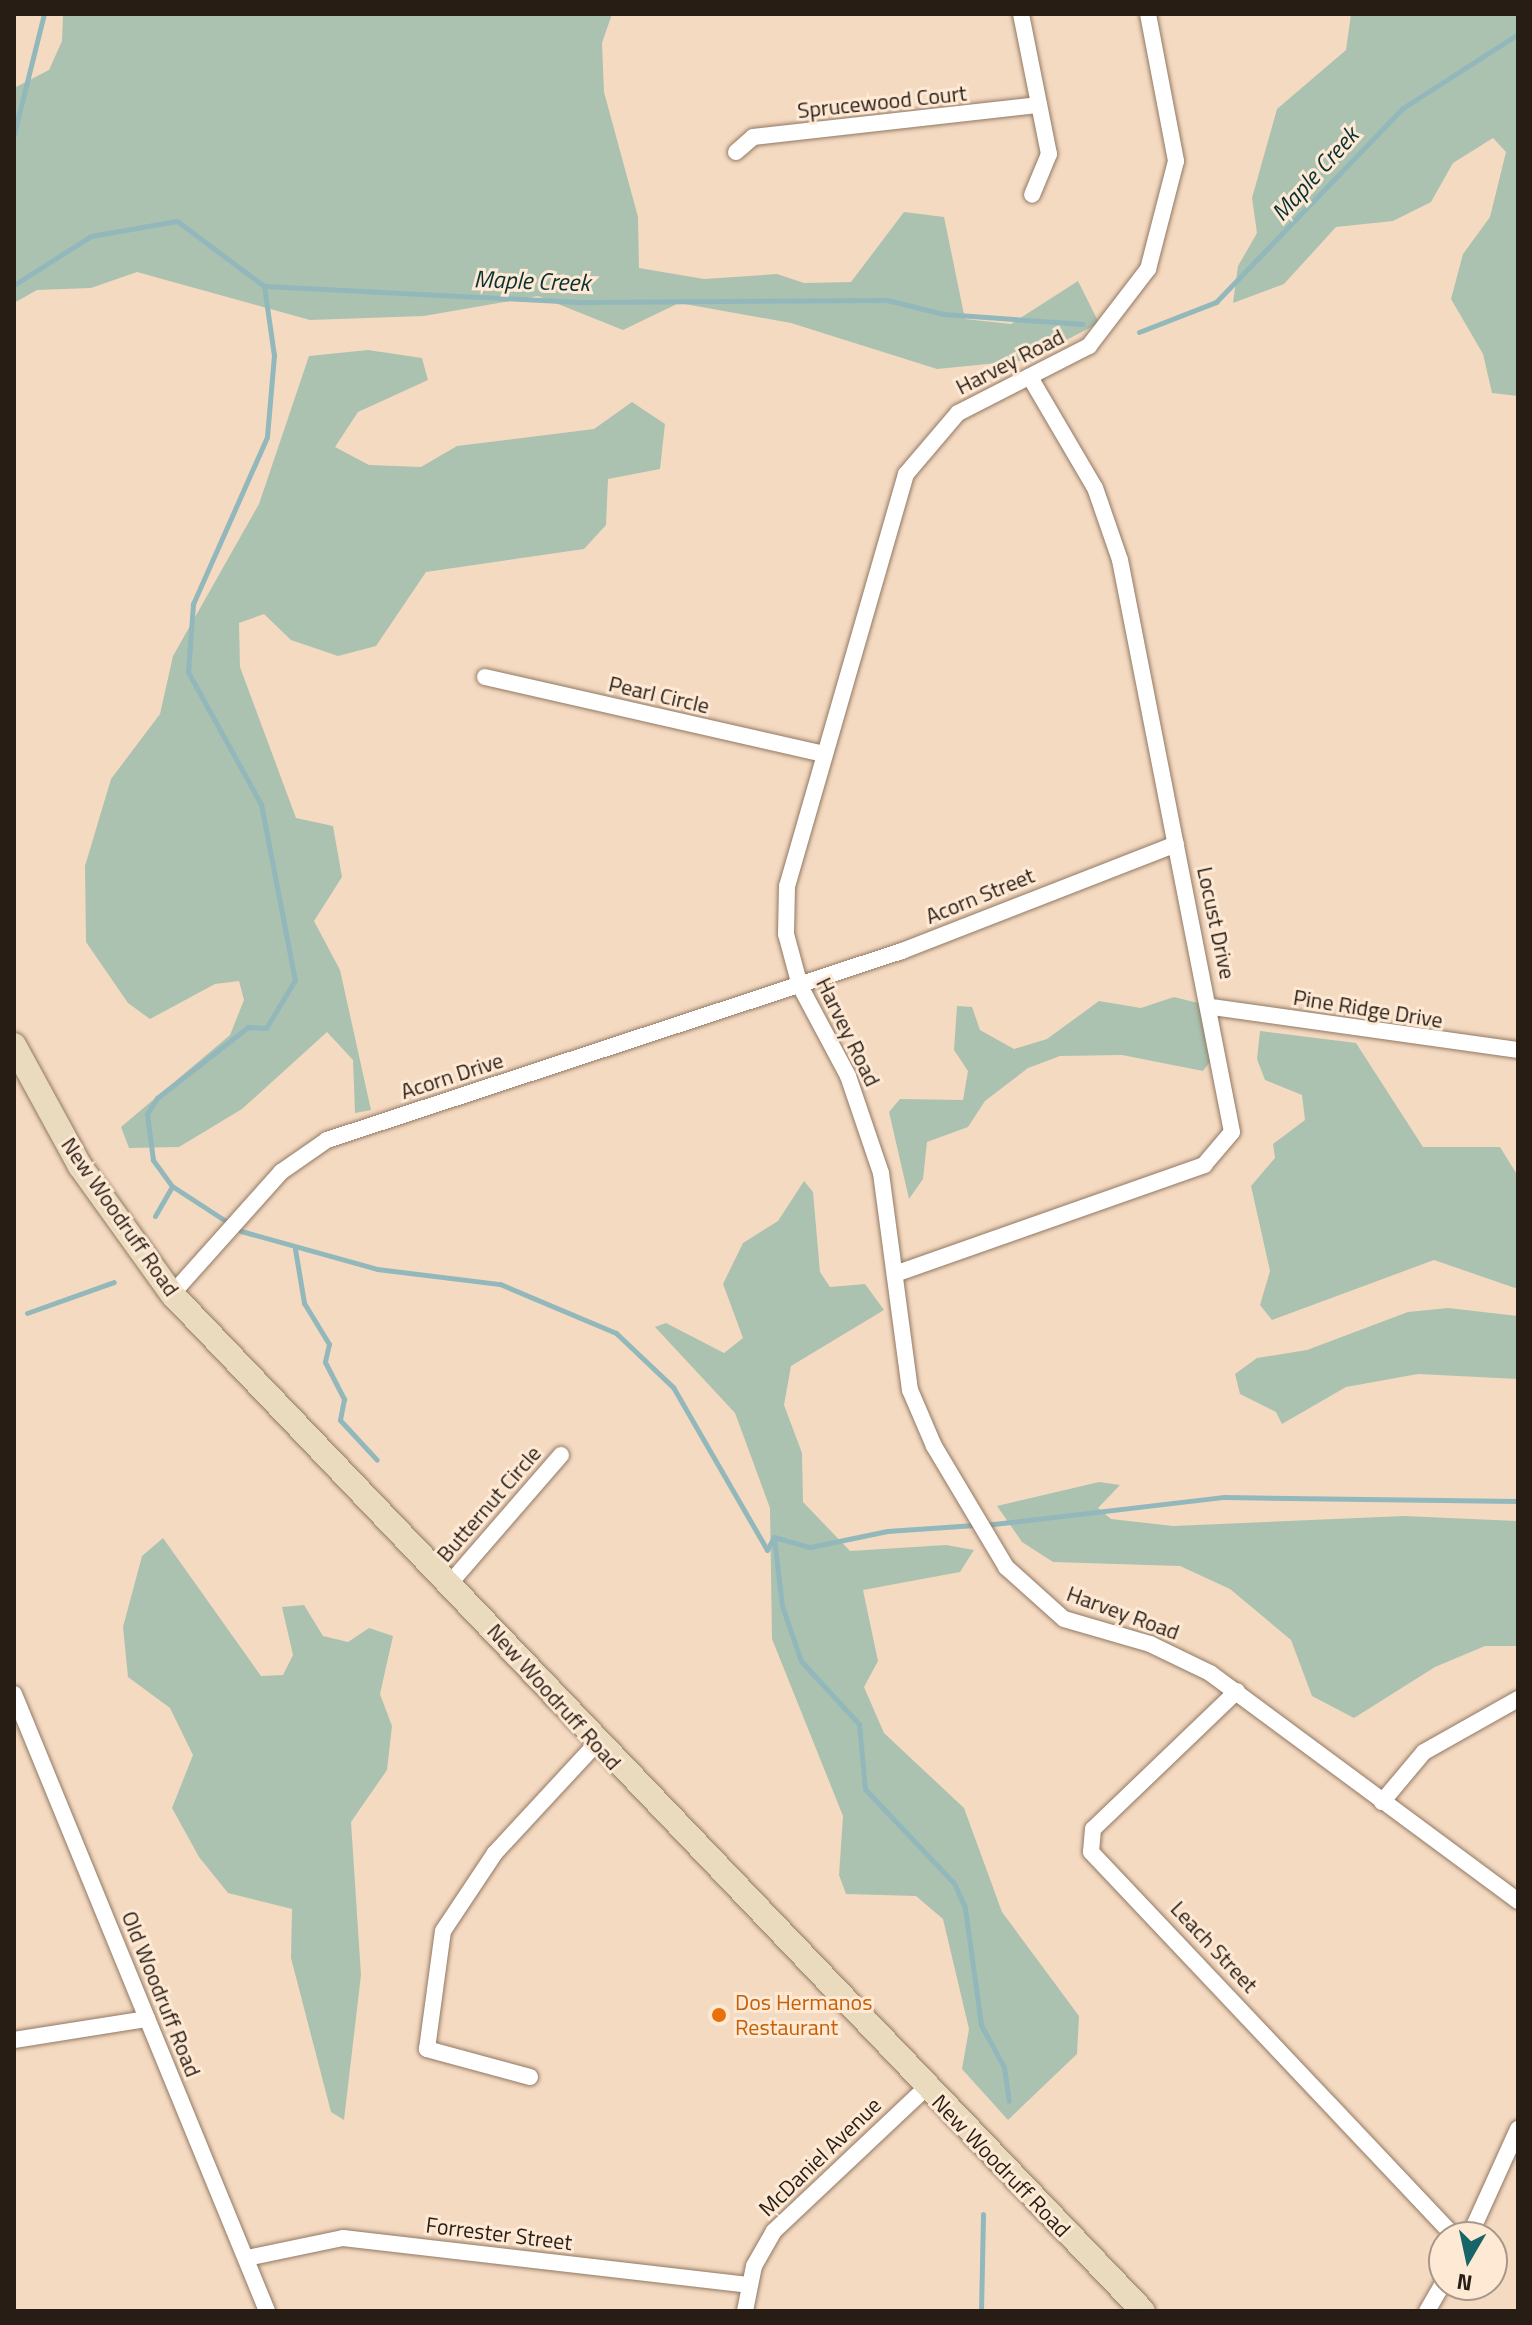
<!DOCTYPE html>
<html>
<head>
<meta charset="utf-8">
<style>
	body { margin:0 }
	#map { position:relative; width:1532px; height:2325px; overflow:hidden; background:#f5dac2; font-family:"Titillium Web",sans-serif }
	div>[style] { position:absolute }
	.green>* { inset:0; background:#abc2b1 }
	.stream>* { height:5px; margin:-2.5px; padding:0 2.5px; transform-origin:2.5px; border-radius:2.5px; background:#92b8bb }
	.roads { filter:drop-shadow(0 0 2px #917963) drop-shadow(0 0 2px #917963) }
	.minor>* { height:16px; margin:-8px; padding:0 8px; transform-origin:8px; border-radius:8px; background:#fff }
	.secondary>* { height:24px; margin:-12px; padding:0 12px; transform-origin:12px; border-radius:12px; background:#eadabe }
	.dots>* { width:22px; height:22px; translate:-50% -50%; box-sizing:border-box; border:4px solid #fee9d5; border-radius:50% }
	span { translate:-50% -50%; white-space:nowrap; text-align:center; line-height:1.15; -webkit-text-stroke:6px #fee9d5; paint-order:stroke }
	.street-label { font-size:22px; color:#271d15 }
	.food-label { font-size:22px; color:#c56008 }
	.left { translate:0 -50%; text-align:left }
	.water-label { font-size:24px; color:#093134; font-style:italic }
	.frame { position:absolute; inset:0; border:16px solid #271d15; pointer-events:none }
	.north { position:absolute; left:1428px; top:2221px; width:80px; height:80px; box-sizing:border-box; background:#fee9d5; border:2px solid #a89788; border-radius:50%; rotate:189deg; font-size:22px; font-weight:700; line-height:32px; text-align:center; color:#271d15 }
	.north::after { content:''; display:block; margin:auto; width:28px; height:36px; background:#176566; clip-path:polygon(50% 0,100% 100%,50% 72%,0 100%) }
</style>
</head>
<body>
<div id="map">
	<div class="green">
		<i style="clip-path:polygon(63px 14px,612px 14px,602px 43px,604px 92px,638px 217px,639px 268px,704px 279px,777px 274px,804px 283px,851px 282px,904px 212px,944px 217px,965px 319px,1011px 324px,1078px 281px,1099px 323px,1028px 360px,937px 369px,791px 323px,679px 303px,623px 330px,538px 296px,424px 316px,310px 320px,137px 272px,91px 288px,37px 290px,14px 303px,14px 88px,49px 70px,62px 41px)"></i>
		<i style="clip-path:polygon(1351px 14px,1518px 14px,1518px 396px,1492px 393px,1483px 354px,1451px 299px,1463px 254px,1490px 217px,1506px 152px,1493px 138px,1453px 163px,1431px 202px,1393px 221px,1336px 227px,1284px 284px,1233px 303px,1238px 266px,1257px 233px,1252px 198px,1277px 109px,1346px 50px)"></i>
		<i style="clip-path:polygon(368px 350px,422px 358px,428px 380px,358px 412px,335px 447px,369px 465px,421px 467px,457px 446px,594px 429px,632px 402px,665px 424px,660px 469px,608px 479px,606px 525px,584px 549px,426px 572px,376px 646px,338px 656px,291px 640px,264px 614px,239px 623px,240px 667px,296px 818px,333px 826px,342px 877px,314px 921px,340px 970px,371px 1110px,355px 1113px,353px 1060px,327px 1032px,242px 1109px,179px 1147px,129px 1148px,121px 1127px,230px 1035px,244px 1000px,239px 981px,215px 984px,150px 1019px,128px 1003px,86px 942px,85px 866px,111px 779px,160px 714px,173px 656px,259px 504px,309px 356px)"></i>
		<i style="clip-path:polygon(1174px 997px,1202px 1004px,1212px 1059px,1203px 1071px,1122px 1055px,1060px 1056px,1028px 1068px,985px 1101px,968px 1127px,927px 1142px,923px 1179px,909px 1199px,889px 1112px,900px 1099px,963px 1100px,968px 1071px,954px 1050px,957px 1006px,972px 1007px,980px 1030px,1014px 1049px,1047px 1039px,1099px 1001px,1141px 1008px)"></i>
		<i style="clip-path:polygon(1260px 1031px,1356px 1043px,1423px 1147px,1500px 1147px,1518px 1176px,1518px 1289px,1434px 1260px,1272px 1320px,1260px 1305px,1270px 1271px,1251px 1186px,1275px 1158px,1273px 1144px,1305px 1120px,1302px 1095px,1265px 1080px,1257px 1059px)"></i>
		<i style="clip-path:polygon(804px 1181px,813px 1192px,820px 1272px,830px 1287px,865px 1284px,884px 1310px,791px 1366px,784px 1405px,802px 1453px,803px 1502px,850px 1551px,946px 1545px,974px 1550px,960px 1572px,863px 1590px,878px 1661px,864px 1687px,884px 1733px,964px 1808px,1002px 1912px,1079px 2016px,1077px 2054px,1008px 2120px,962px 2069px,969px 2029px,943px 1919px,916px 1896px,846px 1894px,839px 1875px,843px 1816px,772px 1639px,770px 1508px,735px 1413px,655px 1327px,666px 1323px,724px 1353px,743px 1338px,723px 1284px,743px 1243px,778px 1221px)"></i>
		<i style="clip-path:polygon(1448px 1308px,1518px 1316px,1518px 1379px,1418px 1374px,1346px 1387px,1282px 1424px,1276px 1412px,1240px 1394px,1235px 1374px,1257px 1358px,1307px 1350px,1408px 1312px)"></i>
		<i style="clip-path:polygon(1099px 1482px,1120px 1485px,1098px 1508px,1111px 1519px,1173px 1526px,1404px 1516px,1518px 1521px,1518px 1646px,1485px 1646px,1435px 1667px,1354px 1718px,1312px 1696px,1291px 1640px,1230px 1589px,1180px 1566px,1053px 1562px,1022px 1542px,997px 1506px)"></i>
		<i style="clip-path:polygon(163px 1538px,261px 1676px,283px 1675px,293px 1655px,282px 1607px,304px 1605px,323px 1636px,348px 1642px,369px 1628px,393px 1636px,380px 1694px,392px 1726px,387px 1770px,351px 1822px,361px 1975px,344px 2120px,331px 2112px,291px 1958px,292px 1909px,228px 1893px,199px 1857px,172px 1808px,193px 1755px,170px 1708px,128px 1677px,123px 1627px,142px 1556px)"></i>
	</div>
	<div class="stream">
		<i style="left:14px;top:134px;width:124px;rotate:-76deg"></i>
		<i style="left:14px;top:285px;width:91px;rotate:-32.5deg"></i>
		<i style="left:91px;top:236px;width:87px;rotate:-9.9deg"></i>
		<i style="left:177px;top:221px;width:109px;rotate:36.8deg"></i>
		<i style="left:264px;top:286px;width:321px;rotate:2.9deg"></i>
		<i style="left:585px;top:302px;width:302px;rotate:-0.4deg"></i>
		<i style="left:887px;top:300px;width:58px;rotate:14deg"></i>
		<i style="left:943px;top:314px;width:140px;rotate:4.1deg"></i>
		<i style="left:264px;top:286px;width:70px;rotate:81.8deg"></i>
		<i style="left:274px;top:355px;width:82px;rotate:94.9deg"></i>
		<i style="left:267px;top:437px;width:183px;rotate:113.9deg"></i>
		<i style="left:193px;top:604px;width:68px;rotate:94.2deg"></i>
		<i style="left:188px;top:672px;width:151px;rotate:61.1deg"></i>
		<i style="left:261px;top:804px;width:179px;rotate:79.1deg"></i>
		<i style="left:295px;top:980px;width:56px;rotate:121.1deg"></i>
		<i style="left:266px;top:1028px;width:18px;rotate:-177deg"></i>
		<i style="left:248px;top:1027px;width:115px;rotate:142deg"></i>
		<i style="left:157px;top:1098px;width:19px;rotate:122deg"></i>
		<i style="left:147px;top:1114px;width:46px;rotate:82.6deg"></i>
		<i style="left:153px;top:1160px;width:32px;rotate:54deg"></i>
		<i style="left:172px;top:1186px;width:82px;rotate:33.1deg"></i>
		<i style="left:241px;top:1231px;width:141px;rotate:15.6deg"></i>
		<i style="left:377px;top:1269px;width:124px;rotate:7deg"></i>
		<i style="left:500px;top:1284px;width:126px;rotate:22.9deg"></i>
		<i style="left:616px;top:1333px;width:79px;rotate:43.5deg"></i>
		<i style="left:673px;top:1387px;width:188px;rotate:60deg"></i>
		<i style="left:767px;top:1550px;width:15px;rotate:-62deg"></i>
		<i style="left:1139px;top:332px;width:83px;rotate:-21.3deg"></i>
		<i style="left:1216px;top:302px;width:269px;rotate:-46.1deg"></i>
		<i style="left:1403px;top:108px;width:137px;rotate:-32.8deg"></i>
		<i style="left:155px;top:1216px;width:34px;rotate:-60deg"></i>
		<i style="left:295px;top:1249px;width:55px;rotate:80.5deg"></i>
		<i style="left:304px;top:1303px;width:48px;rotate:58.6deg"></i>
		<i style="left:329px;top:1344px;width:18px;rotate:103deg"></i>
		<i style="left:325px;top:1362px;width:42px;rotate:62.8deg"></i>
		<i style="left:344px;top:1399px;width:21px;rotate:101deg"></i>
		<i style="left:340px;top:1420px;width:54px;rotate:47.2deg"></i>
		<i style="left:27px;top:1313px;width:92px;rotate:-19.6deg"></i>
		<i style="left:985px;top:1525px;width:241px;rotate:-6.7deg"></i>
		<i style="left:1224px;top:1497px;width:294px;rotate:0.8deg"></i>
		<i style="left:774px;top:1537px;width:37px;rotate:16deg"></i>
		<i style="left:810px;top:1547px;width:79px;rotate:-11.7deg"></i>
		<i style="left:887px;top:1531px;width:88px;rotate:-3.9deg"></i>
		<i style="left:774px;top:1538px;width:68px;rotate:83.3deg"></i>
		<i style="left:782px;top:1606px;width:58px;rotate:70.9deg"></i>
		<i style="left:801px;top:1661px;width:86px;rotate:47.4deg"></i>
		<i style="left:859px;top:1724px;width:65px;rotate:84.7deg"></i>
		<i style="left:865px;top:1789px;width:129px;rotate:46.6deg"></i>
		<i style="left:954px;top:1883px;width:27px;rotate:66deg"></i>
		<i style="left:965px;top:1908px;width:118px;rotate:82.2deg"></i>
		<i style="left:981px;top:2025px;width:48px;rotate:61.3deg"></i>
		<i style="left:1004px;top:2067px;width:34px;rotate:82deg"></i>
		<i style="left:981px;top:2311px;width:97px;rotate:-88.8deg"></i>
	</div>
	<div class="roads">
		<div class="minor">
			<i style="left:1021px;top:14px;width:143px;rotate:78.7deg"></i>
			<i style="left:1049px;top:154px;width:44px;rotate:112.5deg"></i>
			<i style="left:1148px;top:14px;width:150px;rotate:79.2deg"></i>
			<i style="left:1176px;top:161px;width:112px;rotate:104.5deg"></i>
			<i style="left:1148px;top:269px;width:97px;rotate:127.5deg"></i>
			<i style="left:1089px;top:346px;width:147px;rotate:152.9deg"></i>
			<i style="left:958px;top:413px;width:80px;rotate:130.4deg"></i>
			<i style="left:906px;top:474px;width:429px;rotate:106.1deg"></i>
			<i style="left:787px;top:886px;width:48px;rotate:91.2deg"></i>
			<i style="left:786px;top:934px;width:54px;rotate:74.9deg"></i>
			<i style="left:800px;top:986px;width:102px;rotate:61.9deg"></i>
			<i style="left:848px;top:1076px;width:102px;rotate:71.2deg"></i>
			<i style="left:881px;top:1173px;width:219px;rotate:82.4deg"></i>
			<i style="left:910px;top:1390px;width:61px;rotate:66.8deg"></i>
			<i style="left:934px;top:1446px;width:141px;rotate:59.2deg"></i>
			<i style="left:1006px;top:1567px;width:78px;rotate:41.9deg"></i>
			<i style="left:1064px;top:1619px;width:90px;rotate:16.2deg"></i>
			<i style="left:1150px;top:1644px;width:67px;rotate:25.8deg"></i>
			<i style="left:1210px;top:1673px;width:383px;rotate:36.5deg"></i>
			<i style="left:736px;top:152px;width:23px;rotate:-41deg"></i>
			<i style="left:753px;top:137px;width:288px;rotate:-6.4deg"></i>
			<i style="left:485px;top:677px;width:348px;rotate:12.8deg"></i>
			<i style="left:1212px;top:1007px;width:309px;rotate:8deg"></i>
			<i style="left:895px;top:1274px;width:328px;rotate:-19.4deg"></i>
			<i style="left:1204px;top:1165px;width:43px;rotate:-49.7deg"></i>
			<i style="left:1232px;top:1132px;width:583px;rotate:-101.08deg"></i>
			<i style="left:1120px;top:560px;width:76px;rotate:-109.1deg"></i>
			<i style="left:1095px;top:488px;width:129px;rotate:-120.4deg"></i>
			<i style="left:172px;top:1294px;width:164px;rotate:-48.2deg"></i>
			<i style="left:281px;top:1172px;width:56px;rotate:-34.8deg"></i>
			<i style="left:327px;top:1140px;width:605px;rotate:-18.2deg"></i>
			<i style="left:902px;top:951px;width:294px;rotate:-21.3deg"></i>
			<i style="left:451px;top:1582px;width:168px;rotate:-49.1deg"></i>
			<i style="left:1237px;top:1691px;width:199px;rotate:136.2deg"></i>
			<i style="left:1093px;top:1829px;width:23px;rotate:95deg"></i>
			<i style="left:1091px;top:1852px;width:530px;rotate:46.61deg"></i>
			<i style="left:14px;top:1694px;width:667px;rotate:67.7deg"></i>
			<i style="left:1382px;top:1802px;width:65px;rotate:-50deg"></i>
			<i style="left:1424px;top:1752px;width:108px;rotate:-29.4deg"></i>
			<i style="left:14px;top:2040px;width:135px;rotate:-9deg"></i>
			<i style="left:530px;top:2077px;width:107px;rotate:-164.8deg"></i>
			<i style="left:427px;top:2049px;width:119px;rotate:-82.3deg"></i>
			<i style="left:443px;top:1931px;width:94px;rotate:-56.3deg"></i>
			<i style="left:495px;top:1853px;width:149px;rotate:-47.2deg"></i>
			<i style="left:1469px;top:2237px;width:119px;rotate:-65.6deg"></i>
			<i style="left:247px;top:2258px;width:98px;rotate:-11.8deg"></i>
			<i style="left:343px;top:2238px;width:408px;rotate:6.6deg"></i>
			<i style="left:745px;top:2311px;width:46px;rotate:-78.7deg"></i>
			<i style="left:754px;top:2266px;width:40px;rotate:-60.3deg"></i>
			<i style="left:774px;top:2231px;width:209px;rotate:-43.3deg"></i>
			<i style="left:1427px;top:2311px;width:34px;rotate:-60deg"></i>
		</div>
		<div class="secondary">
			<i style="left:14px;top:1045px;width:138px;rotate:61.4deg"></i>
			<i style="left:80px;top:1166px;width:158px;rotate:54.3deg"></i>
			<i style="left:172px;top:1294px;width:1406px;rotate:46.33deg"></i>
		</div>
	</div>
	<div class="dots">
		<i style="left:719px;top:2015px;background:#e8710a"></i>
	</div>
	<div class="street-label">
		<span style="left:882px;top:102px;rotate:-6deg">Sprucewood Court</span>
		<span style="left:1010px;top:362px;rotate:-27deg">Harvey Road</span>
		<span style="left:659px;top:695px;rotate:13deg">Pearl Circle</span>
		<span style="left:980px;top:896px;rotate:-22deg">Acorn Street</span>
		<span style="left:1216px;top:923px;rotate:78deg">Locust Drive</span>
		<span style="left:1368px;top:1009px;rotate:9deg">Pine Ridge Drive</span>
		<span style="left:848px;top:1032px;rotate:64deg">Harvey Road</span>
		<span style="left:452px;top:1076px;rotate:-18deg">Acorn Drive</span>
		<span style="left:120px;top:1217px;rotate:55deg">New Woodruff Road</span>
		<span style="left:489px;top:1504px;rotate:-49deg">Butternut Circle</span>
		<span style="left:1123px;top:1613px;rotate:20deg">Harvey Road</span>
		<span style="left:554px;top:1697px;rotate:48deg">New Woodruff Road</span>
		<span style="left:1214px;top:1947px;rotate:47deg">Leach Street</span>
		<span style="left:161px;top:1994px;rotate:68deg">Old Woodruff Road</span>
		<span style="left:820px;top:2157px;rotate:-44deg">McDaniel Avenue</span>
		<span style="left:1001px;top:2166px;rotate:46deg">New Woodruff Road</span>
		<span style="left:499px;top:2234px;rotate:7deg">Forrester Street</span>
	</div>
	<div class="food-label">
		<span class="left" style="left:735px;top:2015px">Dos Hermanos<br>Restaurant</span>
	</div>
	<div class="water-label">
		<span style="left:1315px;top:174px;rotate:-48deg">Maple Creek</span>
		<span style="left:532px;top:281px;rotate:2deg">Maple Creek</span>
	</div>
	<div class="frame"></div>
	<div class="north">N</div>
</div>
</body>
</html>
